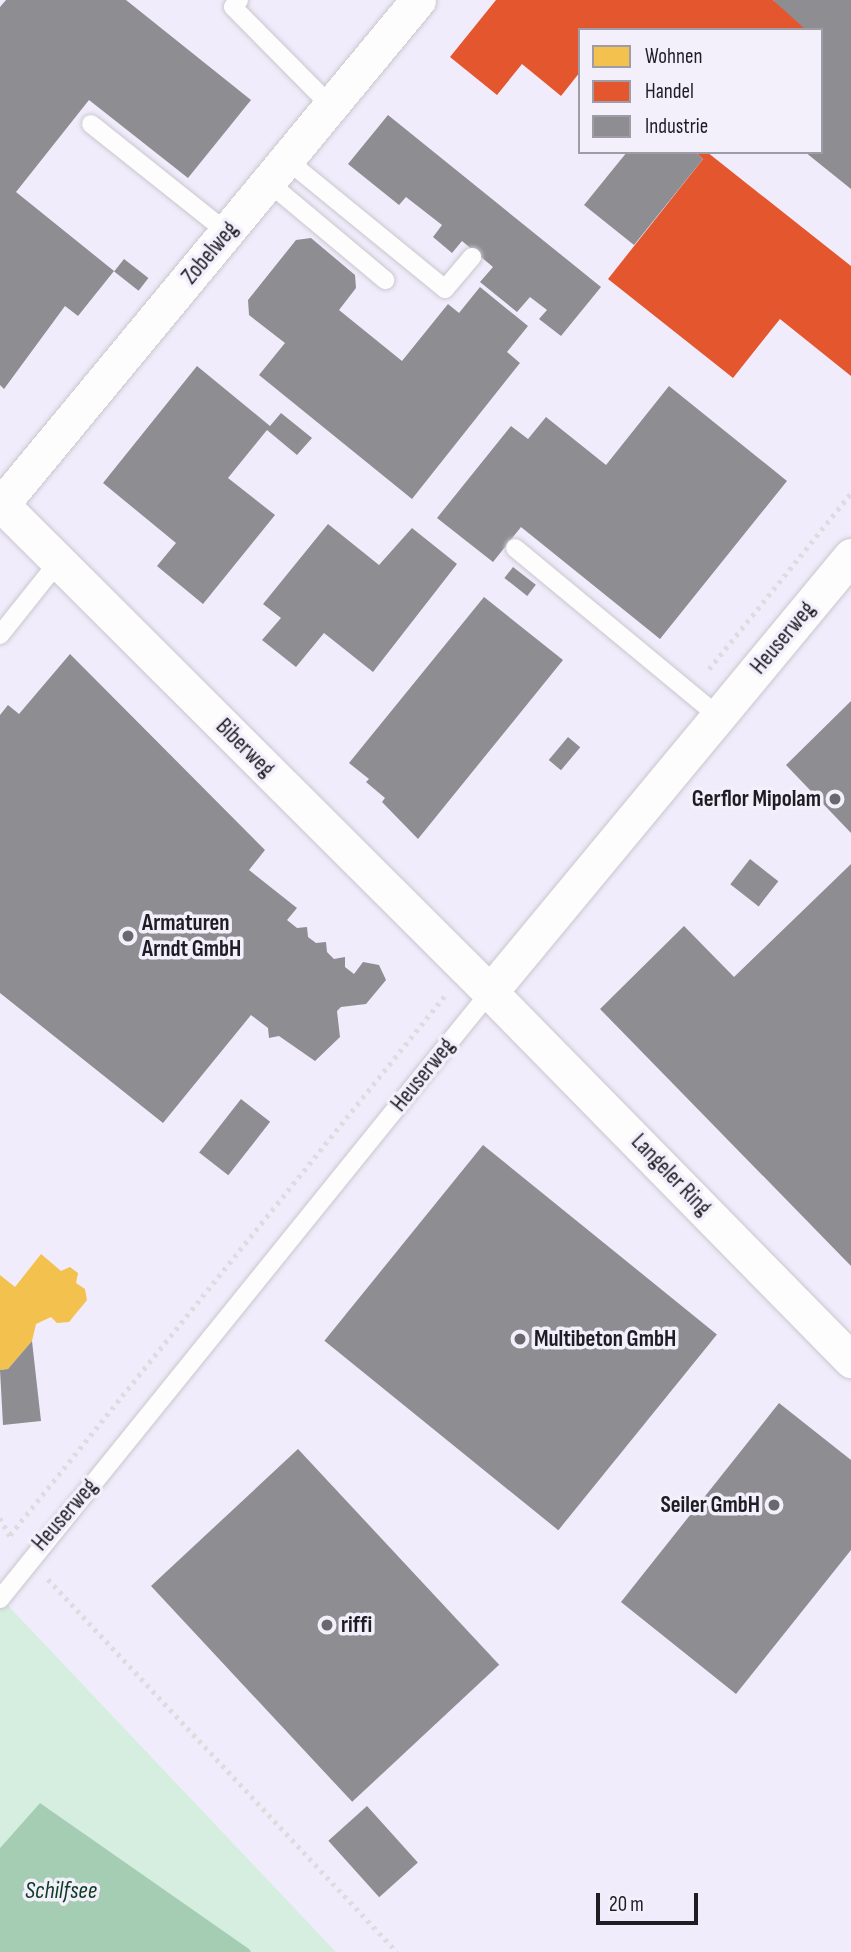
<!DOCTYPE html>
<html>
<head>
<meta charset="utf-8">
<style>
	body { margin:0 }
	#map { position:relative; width:851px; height:1952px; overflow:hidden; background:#f4f3f9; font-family:"Sofia Sans Condensed",sans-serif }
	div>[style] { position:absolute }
	.built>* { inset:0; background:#f1ecfb }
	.green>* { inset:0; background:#d5eedf }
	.water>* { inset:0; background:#a4cdb3 }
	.homes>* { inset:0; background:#f2c14e }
	.shops>* { inset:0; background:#e4572e }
	.industry>* { inset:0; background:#8d8d92; transform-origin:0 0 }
	.path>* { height:4.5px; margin-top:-2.25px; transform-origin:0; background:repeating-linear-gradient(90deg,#dddcdf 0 3.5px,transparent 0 8.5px) }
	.roads { filter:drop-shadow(0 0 2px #c9c7ce) drop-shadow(0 0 2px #c9c7ce) }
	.lane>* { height:18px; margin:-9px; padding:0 9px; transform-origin:9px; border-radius:9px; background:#fdfdfe }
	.street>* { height:35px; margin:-17.5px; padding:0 17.5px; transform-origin:17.5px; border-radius:17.5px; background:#fdfdfe }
	.dots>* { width:19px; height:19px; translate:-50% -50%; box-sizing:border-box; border:4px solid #f3f0fc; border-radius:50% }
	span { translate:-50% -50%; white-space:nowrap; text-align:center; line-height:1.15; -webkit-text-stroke:7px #f3f0fc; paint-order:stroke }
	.street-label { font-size:23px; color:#1f1d24 }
	.poi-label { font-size:23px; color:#1f1d24; font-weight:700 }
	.right { translate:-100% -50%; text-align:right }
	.left { translate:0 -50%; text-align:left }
	.water-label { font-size:24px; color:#0d3c22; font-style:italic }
	.legend { position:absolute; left:578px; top:28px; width:245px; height:126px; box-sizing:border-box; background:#f3f0fc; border:2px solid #9e9ca6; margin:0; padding:9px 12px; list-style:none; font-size:21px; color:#1f1d24 }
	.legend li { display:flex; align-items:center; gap:14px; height:35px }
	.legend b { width:35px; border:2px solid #9e9ca6 }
	.scale { position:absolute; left:596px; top:1893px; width:102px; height:32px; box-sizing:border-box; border:4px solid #1f1d24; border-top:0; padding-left:9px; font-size:21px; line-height:24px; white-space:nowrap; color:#1f1d24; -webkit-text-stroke:5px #f3f0fc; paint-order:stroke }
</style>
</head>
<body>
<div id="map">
	<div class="built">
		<i style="clip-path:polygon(evenodd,0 0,851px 0,851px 1952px,336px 1952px,0 1597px,0 0,580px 30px,821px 30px,821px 152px,580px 152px,580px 30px)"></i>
	</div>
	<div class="green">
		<i style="clip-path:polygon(0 1597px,336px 1952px,251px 1952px,40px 1803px,0 1848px)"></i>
	</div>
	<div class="water">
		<i style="clip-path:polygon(40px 1803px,249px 1949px,251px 1952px,0 1952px,0 1848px)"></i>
	</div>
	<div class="homes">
		<i style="clip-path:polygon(41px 1254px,61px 1271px,70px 1267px,78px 1273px,76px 1283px,85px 1289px,87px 1300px,69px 1322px,57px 1323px,51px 1317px,36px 1324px,32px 1341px,8px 1369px,0 1370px,0 1275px,15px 1287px)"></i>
	</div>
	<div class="shops">
		<i style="clip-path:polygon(496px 0,773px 0,808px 28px,580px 30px,580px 72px,561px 96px,522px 64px,497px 95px,450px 57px)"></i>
		<i style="clip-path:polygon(695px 152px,707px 152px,851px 266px,851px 376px,780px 319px,733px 378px,608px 279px,703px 159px)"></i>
	</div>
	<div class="industry">
		<i style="clip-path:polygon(6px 0,126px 0,251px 100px,188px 178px,89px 100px,16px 192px,114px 271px,78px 316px,65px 306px,4px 389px,0 385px,0 7px)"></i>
		<i style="clip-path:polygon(773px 0,851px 0,851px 189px,805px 152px,821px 152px,821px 30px,806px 30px)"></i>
		<i style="clip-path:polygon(388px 115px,601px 287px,561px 336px,539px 319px,547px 310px,530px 297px,517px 312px,480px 282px,493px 267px,462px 241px,452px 253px,433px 237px,442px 225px,406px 197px,399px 205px,348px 164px)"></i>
		<i style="clip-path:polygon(627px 152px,695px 152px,703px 159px,634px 245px,584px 205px)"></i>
		<i style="clip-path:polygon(311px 238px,355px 275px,356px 288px,339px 310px,402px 361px,448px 304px,459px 313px,480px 287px,528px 326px,507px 352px,520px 363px,412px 499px,259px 375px,285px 343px,249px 315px,248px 300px,296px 240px)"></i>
		<i style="left:124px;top:259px;width:31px;height:16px;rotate:38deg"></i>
		<i style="clip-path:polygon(197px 366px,270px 426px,281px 413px,312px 438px,297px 455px,267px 430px,228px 478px,275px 515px,203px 604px,157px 566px,176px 543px,103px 483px)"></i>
		<i style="clip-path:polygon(669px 386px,787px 481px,660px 639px,521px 527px,493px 562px,437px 518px,511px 426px,528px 439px,546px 417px,606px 465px)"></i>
		<i style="clip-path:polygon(328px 524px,379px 565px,412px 528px,457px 564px,373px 672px,324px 633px,296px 667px,262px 640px,281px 618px,263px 604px)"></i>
		<i style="left:513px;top:567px;width:29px;height:14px;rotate:38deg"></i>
		<i style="clip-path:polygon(484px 597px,563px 660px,418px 839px,382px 802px,385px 798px,366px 782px,369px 779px,349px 763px)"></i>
		<i style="clip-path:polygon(70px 654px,265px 850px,249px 870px,297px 908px,287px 920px,297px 928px,307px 927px,308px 937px,316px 943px,326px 942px,327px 952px,334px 959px,345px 957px,345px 967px,354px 974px,363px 962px,379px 965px,386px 980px,366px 1004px,341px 1007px,337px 1011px,340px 1037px,315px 1061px,279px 1036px,269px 1038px,268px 1028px,251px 1015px,163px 1123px,0 993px,0 715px,8px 705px,19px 714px)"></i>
		<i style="clip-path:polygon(851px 701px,851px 833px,786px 765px)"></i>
		<i style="left:568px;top:737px;width:16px;height:30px;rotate:40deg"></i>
		<i style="left:750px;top:859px;width:36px;height:32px;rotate:38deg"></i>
		<i style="clip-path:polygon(851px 864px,851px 1266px,600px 1009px,684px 926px,734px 977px)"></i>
		<i style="left:241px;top:1099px;width:37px;height:68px;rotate:38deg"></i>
		<i style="left:483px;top:1145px;width:301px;height:252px;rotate:39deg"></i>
		<i style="clip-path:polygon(32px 1341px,41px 1421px,3px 1425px,0 1370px,8px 1369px)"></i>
		<i style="clip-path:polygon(779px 1403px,851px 1460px,851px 1550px,736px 1694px,621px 1602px)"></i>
		<i style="left:298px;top:1449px;width:295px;height:201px;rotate:47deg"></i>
		<i style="left:367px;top:1806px;width:76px;height:52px;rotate:48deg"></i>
	</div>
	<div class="path">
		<i style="left:709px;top:669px;width:226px;rotate:-51.1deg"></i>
		<i style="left:0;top:1518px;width:21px;rotate:61deg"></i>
		<i style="left:10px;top:1535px;width:695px;rotate:-51.13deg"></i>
		<i style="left:48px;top:1579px;width:511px;rotate:46.9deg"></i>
	</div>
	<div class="roads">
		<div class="lane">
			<i style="left:239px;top:0;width:9px;rotate:131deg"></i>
			<i style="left:233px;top:7px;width:139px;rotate:45.3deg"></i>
			<i style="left:91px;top:124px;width:174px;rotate:38.5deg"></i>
			<i style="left:287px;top:160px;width:204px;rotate:39.2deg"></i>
			<i style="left:445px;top:289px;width:42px;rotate:-49.8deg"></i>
			<i style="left:268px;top:182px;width:153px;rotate:39.9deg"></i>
			<i style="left:515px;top:548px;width:264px;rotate:39.6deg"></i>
			<i style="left:0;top:635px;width:95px;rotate:-51.4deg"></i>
			<i style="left:0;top:1599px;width:780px;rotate:-51.09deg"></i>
		</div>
		<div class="street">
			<i style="left:0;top:503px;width:692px;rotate:44.94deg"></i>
			<i style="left:490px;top:992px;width:516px;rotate:45.55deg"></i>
			<i style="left:1px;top:505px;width:655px;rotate:-50.45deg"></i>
			<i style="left:490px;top:992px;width:566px;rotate:-50.38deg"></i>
		</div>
	</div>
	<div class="dots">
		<i style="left:835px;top:799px;background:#6a686f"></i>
		<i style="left:128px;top:936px;background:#6a686f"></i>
		<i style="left:520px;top:1339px;background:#6a686f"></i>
		<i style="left:774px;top:1505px;background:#6a686f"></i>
		<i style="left:327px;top:1625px;background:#6a686f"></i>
	</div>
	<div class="street-label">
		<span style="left:210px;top:253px;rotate:-50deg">Zobelweg</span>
		<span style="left:783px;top:638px;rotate:-50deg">Heuserweg</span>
		<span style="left:245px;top:748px;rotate:45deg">Biberweg</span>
		<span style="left:423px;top:1075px;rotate:-51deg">Heuserweg</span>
		<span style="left:671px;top:1175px;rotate:46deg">Langeler Ring</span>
		<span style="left:65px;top:1515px;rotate:-49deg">Heuserweg</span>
	</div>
	<div class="poi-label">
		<span class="right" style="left:821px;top:799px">Gerflor Mipolam</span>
		<span class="left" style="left:142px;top:936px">Armaturen<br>Arndt GmbH</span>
		<span class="left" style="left:534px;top:1339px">Multibeton GmbH</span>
		<span class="right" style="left:760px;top:1505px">Seiler GmbH</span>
		<span class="left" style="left:341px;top:1625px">riffi</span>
	</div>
	<div class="water-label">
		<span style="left:61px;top:1891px">Schilfsee</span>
	</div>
	<ul class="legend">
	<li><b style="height:19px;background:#f2c14e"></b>Wohnen</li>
	<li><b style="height:19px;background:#e4572e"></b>Handel</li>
	<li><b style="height:19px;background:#8d8d92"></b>Industrie</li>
	</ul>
	<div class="scale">20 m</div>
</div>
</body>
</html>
